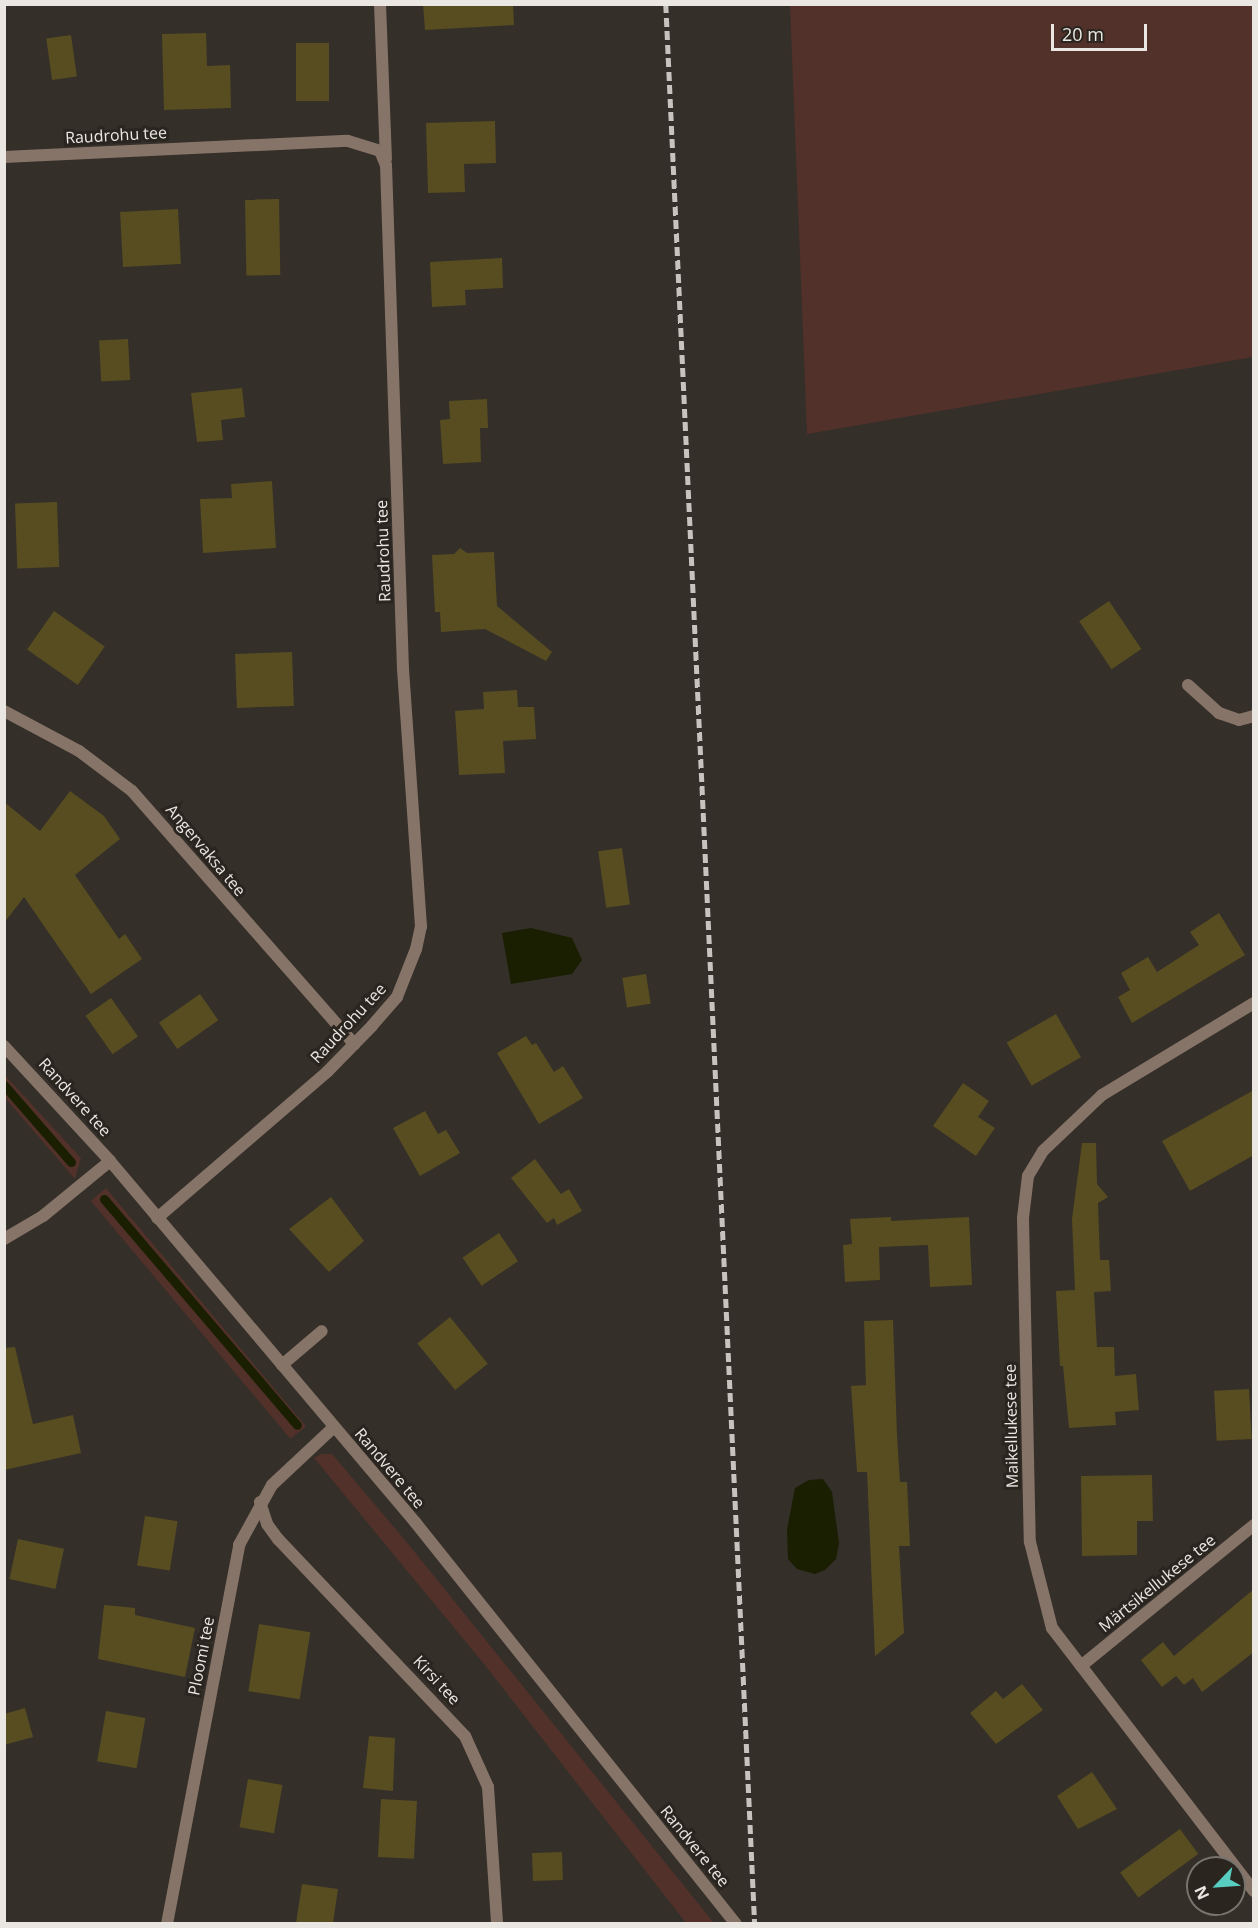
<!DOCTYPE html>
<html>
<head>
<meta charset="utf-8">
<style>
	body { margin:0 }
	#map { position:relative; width:1258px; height:1928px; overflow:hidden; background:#342f29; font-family:"Open Sans",sans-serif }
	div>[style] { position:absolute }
	.green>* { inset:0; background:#51312a; transform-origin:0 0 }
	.water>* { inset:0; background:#191f00 }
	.stream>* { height:9px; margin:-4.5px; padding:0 4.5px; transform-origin:4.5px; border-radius:4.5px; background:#191f00 }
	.building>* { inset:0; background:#574d20; transform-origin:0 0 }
	.service>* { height:12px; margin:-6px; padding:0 6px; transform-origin:6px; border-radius:6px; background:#877468 }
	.minor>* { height:12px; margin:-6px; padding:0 6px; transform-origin:6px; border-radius:6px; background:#877468 }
	.tertiary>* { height:12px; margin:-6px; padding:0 6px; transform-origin:6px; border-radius:6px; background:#877468 }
	.rail>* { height:4.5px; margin-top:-2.25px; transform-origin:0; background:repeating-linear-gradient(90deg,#c7c4bf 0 9px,transparent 0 13.5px) }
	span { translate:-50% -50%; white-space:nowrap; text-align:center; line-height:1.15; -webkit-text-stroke:6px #2a251f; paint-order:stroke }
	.street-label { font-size:16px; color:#eae7e2 }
	.frame { position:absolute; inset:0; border:6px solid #eae7e2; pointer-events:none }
	.north { position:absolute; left:1186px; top:1856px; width:60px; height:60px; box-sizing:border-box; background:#2a251f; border:2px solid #77736d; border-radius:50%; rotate:245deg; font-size:16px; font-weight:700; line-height:24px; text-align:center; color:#eae7e2 }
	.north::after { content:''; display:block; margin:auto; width:21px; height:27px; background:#58cec0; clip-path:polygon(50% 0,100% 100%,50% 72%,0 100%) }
	.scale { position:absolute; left:1051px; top:24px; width:96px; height:27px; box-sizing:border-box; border:3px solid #eae7e2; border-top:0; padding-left:8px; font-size:18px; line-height:21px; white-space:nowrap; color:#eae7e2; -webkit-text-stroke:4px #2a251f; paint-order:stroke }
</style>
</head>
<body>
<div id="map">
	<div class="green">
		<i style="clip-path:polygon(790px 5px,1253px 5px,1253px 357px,807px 434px)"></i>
		<i style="clip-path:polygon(4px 1074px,81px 1158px,75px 1179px,5px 1098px)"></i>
		<i style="left:106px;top:1188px;width:311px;height:20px;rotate:50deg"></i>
		<i style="clip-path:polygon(321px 1454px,332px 1454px,405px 1540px,714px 1923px,686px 1923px,484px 1664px,314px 1458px)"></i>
	</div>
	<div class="water">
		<i style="clip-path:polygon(531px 928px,572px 938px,582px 960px,572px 974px,511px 984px,502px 933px)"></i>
		<i style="clip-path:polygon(823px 1479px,832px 1492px,839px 1543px,836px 1559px,825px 1570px,815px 1574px,797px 1569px,788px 1559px,787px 1530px,795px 1488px,809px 1480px)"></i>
	</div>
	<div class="stream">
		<i style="left:4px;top:1085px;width:102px;rotate:49deg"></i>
		<i style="left:104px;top:1199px;width:297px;rotate:49.5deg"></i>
	</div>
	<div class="building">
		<i style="clip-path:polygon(423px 4px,513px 4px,514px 25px,425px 30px)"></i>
		<i style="clip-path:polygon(206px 33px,207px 66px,230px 65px,231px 108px,164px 110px,162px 34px)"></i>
		<i style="left:71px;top:35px;width:42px;height:25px;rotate:82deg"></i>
		<i style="left:296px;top:43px;width:33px;height:58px"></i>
		<i style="clip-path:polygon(495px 121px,496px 163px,464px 164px,465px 192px,428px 193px,426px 123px)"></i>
		<i style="left:279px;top:199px;width:76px;height:34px;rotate:89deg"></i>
		<i style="left:178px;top:209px;width:55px;height:58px;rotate:87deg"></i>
		<i style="clip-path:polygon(502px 258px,503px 288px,465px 290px,466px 305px,432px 307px,430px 262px)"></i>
		<i style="left:128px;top:339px;width:41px;height:29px;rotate:87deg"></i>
		<i style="clip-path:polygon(242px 388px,245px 417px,221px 420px,223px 440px,197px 442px,191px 393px)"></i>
		<i style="clip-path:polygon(487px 399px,488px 428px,480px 428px,481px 462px,443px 464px,440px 420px,450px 419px,449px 401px)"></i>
		<i style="clip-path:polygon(272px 481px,276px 548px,203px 553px,200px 499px,232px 498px,231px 484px)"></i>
		<i style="left:57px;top:502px;width:65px;height:42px;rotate:88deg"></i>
		<i style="clip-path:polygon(460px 548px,467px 553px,494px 552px,497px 606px,552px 652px,546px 661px,485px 629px,441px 632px,440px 612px,435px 612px,432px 555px,454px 554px)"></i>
		<i style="left:1109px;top:601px;width:58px;height:36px;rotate:56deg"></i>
		<i style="left:54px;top:611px;width:62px;height:47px;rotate:35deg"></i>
		<i style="left:292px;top:652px;width:54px;height:57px;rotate:88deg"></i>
		<i style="clip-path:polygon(517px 690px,518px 707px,534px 707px,536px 739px,503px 741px,505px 773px,459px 775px,455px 711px,484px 709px,483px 692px)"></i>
		<i style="clip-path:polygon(70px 791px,104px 816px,120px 839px,75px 875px,119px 939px,125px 934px,142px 959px,91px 994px,24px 897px,4px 923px,4px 802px,40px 831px)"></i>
		<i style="left:622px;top:848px;width:57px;height:24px;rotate:82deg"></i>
		<i style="clip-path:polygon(1219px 913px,1245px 955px,1132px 1023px,1118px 997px,1130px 990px,1121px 973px,1148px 957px,1157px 972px,1199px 945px,1190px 932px)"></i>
		<i style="left:646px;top:974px;width:30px;height:24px;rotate:81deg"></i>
		<i style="left:200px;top:994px;width:32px;height:50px;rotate:55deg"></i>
		<i style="left:111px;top:998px;width:47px;height:31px;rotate:55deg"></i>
		<i style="left:1056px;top:1014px;width:50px;height:57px;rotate:60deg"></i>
		<i style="clip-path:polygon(526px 1036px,532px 1045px,536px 1043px,554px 1072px,563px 1066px,583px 1098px,539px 1124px,497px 1053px)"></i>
		<i style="clip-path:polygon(963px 1083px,989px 1101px,978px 1117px,995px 1128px,976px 1156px,933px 1126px)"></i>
		<i style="clip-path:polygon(1254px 1090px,1254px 1155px,1190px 1191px,1162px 1141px)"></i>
		<i style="clip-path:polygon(425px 1111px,438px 1134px,446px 1130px,460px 1153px,420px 1176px,393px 1128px)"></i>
		<i style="clip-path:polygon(1082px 1143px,1096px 1143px,1097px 1184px,1108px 1197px,1098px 1203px,1100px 1260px,1109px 1260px,1111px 1291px,1094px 1292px,1097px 1347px,1114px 1347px,1115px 1376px,1136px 1374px,1139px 1410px,1115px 1412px,1116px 1425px,1069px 1428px,1063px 1366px,1060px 1366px,1056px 1291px,1075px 1290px,1072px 1219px)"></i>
		<i style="clip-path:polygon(535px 1159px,561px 1194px,569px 1189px,582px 1211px,557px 1225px,554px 1218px,547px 1223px,511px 1178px)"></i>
		<i style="clip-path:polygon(331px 1197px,364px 1241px,329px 1272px,289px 1229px)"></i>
		<i style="clip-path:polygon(891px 1217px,891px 1221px,969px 1217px,972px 1285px,930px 1287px,928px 1245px,879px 1247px,880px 1280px,845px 1282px,843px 1245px,852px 1244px,850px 1219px)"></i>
		<i style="left:499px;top:1233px;width:34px;height:44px;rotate:56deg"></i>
		<i style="left:450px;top:1317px;width:60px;height:42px;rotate:51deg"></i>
		<i style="clip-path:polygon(893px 1320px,897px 1435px,900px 1482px,907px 1482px,910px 1546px,899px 1546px,904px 1633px,875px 1656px,867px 1472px,857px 1472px,851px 1386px,866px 1385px,864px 1321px)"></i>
		<i style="clip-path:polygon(15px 1347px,33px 1424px,73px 1415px,81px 1453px,4px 1470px,4px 1348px)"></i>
		<i style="left:1249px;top:1389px;width:50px;height:35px;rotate:87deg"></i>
		<i style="clip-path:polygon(1152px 1475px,1153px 1521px,1137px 1521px,1137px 1555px,1082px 1556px,1081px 1476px)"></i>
		<i style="left:145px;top:1516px;width:33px;height:50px;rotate:9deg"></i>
		<i style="left:18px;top:1539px;width:47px;height:41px;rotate:12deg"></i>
		<i style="clip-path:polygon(1254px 1589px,1254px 1652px,1202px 1692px,1193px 1678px,1184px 1685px,1176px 1676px,1162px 1687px,1141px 1660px,1163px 1642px,1174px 1656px)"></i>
		<i style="clip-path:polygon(104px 1605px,135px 1608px,135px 1615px,195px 1628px,185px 1677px,98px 1659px)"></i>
		<i style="left:259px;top:1624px;width:52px;height:68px;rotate:9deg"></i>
		<i style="clip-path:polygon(1022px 1684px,1043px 1710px,996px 1744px,970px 1713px,996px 1691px,1003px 1699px)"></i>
		<i style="clip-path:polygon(25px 1708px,33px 1737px,4px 1745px,4px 1714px)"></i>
		<i style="left:106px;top:1711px;width:40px;height:51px;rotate:10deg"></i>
		<i style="clip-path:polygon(369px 1736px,395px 1738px,393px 1791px,363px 1788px)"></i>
		<i style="clip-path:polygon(1092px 1772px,1117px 1809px,1078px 1829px,1057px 1796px)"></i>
		<i style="left:248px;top:1779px;width:35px;height:49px;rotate:10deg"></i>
		<i style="left:381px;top:1799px;width:36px;height:58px;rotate:3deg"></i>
		<i style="left:1180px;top:1829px;width:31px;height:74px;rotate:54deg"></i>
		<i style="left:562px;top:1852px;width:28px;height:30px;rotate:88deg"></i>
		<i style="clip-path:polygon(302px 1884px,338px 1889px,333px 1923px,296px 1923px)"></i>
	</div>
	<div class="service">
		<i style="left:1188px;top:685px;width:42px;rotate:42.1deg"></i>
		<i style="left:1219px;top:713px;width:21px;rotate:19deg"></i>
		<i style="left:1239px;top:720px;width:16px;rotate:-15deg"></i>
		<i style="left:282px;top:1365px;width:52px;rotate:-40.4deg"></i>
	</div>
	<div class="minor">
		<i style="left:380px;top:4px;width:155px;rotate:87.8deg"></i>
		<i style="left:4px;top:157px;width:344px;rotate:-2.7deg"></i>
		<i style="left:348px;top:141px;width:34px;rotate:17deg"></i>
		<i style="left:380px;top:151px;width:15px;rotate:67deg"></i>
		<i style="left:386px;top:165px;width:504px;rotate:88.07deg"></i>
		<i style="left:403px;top:669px;width:258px;rotate:86deg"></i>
		<i style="left:421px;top:926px;width:24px;rotate:102deg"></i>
		<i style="left:416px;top:949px;width:52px;rotate:111.6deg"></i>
		<i style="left:397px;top:997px;width:38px;rotate:131deg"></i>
		<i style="left:372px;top:1026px;width:64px;rotate:134.4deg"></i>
		<i style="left:327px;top:1072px;width:224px;rotate:139.3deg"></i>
		<i style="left:4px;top:711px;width:85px;rotate:28.1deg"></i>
		<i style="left:79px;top:751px;width:66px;rotate:37deg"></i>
		<i style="left:132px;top:791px;width:337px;rotate:48.7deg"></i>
		<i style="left:1254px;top:1003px;width:178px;rotate:148.8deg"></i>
		<i style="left:1102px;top:1095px;width:81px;rotate:136.5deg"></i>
		<i style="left:1043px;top:1151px;width:29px;rotate:121deg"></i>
		<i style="left:1028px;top:1176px;width:42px;rotate:96.8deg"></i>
		<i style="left:1023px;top:1218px;width:324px;rotate:88.8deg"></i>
		<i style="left:1030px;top:1542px;width:89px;rotate:75.7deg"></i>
		<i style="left:1052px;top:1628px;width:332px;rotate:52.5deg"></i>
		<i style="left:4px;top:1239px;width:45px;rotate:-30.5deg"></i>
		<i style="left:43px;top:1216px;width:87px;rotate:-39.4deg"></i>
		<i style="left:260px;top:1502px;width:23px;rotate:72deg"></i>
		<i style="left:267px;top:1524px;width:19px;rotate:54deg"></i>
		<i style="left:278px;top:1539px;width:272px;rotate:46.5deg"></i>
		<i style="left:465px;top:1736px;width:56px;rotate:65.7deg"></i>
		<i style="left:488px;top:1787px;width:137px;rotate:86.2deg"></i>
		<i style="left:1081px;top:1666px;width:223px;rotate:-39.2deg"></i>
		<i style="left:167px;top:1924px;width:386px;rotate:-79.2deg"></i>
		<i style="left:239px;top:1545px;width:68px;rotate:-61.2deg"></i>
		<i style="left:272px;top:1485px;width:85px;rotate:-43.1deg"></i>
	</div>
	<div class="tertiary">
		<i style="left:4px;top:1046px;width:156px;rotate:47.3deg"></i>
		<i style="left:110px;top:1161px;width:473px;rotate:49.8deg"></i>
		<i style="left:415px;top:1522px;width:514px;rotate:51.39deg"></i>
	</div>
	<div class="rail">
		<i style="left:666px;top:4px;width:1922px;rotate:87.35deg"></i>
	</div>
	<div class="street-label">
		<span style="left:116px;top:135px;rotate:-3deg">Raudrohu tee</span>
		<span style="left:383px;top:551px;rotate:-92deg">Raudrohu tee</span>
		<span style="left:206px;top:850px;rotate:50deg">Angervaksa tee</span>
		<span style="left:348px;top:1023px;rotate:-47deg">Raudrohu tee</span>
		<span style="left:75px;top:1097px;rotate:48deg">Randvere tee</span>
		<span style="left:1011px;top:1426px;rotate:-91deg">Maikellukese tee</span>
		<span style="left:390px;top:1468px;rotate:50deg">Randvere tee</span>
		<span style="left:1157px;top:1583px;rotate:-39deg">Märtsikellukese tee</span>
		<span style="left:201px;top:1656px;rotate:-79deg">Ploomi tee</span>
		<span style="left:437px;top:1680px;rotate:47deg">Kirsi tee</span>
		<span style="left:695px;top:1846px;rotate:51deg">Randvere tee</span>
	</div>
	<div class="frame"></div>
	<div class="north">N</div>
	<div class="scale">20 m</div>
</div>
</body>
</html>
